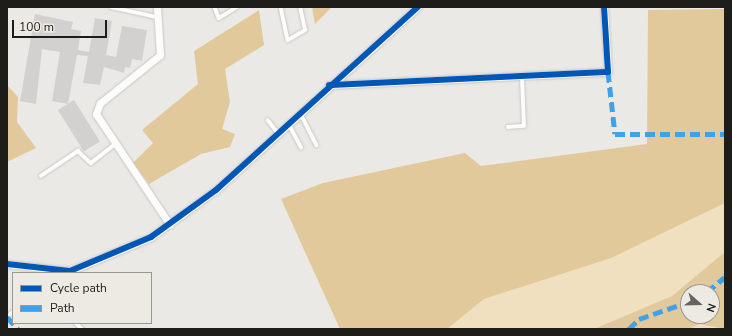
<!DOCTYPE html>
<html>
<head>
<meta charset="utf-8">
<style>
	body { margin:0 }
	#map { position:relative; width:732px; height:336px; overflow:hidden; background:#ebe9e5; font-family:"Nunito Sans",sans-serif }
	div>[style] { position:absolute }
	.green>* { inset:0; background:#f1e0bf }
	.forest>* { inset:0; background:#e1c99b }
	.building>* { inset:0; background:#d2d1d0; transform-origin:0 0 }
	.roads { filter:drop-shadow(0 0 1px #c9c7c4) drop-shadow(0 0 1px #c9c7c4) }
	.lane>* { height:3.5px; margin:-1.75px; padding:0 1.75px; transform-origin:1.75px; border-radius:1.75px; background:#fcfcfb }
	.street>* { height:7px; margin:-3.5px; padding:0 3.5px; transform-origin:3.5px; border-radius:3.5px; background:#fcfcfb }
	.quiet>* { height:5px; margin-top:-2.5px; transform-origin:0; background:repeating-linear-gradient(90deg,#3da2ea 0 10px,transparent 0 15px) }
	.cycleway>* { height:6px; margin:-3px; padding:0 3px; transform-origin:3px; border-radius:3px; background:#0057b8 }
	span { translate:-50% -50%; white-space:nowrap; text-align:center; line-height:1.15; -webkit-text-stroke:3px #edeae3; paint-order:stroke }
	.frame { position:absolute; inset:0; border:8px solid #1e1d1a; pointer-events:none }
	.legend { position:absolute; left:12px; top:272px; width:140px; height:52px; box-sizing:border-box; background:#edeae3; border:1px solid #9a9893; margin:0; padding:5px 7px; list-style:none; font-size:12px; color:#1e1d1a }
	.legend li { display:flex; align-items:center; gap:8px; height:20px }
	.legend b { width:20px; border:1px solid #9a9893 }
	.north { position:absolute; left:680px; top:284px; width:40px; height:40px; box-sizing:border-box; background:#edeae3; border:1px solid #9a9893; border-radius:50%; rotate:110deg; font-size:11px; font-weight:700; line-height:16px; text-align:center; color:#1e1d1a }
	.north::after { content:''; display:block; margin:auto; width:14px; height:18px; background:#666461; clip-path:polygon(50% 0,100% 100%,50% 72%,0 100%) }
	.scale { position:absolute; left:12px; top:20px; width:95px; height:18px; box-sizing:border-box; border:2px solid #1e1d1a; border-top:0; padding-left:5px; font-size:12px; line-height:14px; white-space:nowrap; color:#1e1d1a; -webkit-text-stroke:3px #edeae3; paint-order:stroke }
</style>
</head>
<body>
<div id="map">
	<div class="green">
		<i style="clip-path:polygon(evenodd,725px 195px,725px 329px,433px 329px,448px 311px,725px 195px,688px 292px,712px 292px,712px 316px,688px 316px,688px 292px)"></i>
	</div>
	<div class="forest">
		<i style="clip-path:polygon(312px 7px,332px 7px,315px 24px)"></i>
		<i style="clip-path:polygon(725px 9px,725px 203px,611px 258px,484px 299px,447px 329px,340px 329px,281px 199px,323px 183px,465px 153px,481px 166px,647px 144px,648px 10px)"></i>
		<i style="clip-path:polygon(259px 10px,264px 45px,225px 69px,230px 102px,222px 129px,235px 134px,230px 147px,201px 154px,149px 184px,133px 163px,153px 143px,142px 130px,198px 84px,194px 51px)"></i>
		<i style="clip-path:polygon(7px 85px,18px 97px,17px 122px,36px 148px,7px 162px)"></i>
		<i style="clip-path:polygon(evenodd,725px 252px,725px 329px,700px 324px,688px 329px,594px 329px,672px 296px,725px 252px,688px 292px,712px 292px,712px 316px,688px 316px,688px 292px)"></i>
	</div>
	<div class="building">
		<i style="clip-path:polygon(35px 14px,73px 22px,71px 29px,81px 31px,78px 50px,89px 52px,95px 18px,112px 21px,106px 55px,116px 57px,122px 26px,147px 30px,142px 61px,132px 59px,130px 68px,125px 67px,124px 73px,104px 67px,100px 85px,83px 83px,88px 56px,77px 55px,68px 104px,52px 101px,60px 52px,42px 49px,36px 104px,20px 101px)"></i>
		<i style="left:74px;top:100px;width:49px;height:19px;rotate:58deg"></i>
	</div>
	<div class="roads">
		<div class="lane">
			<i style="left:111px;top:7px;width:47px;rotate:12.3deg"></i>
			<i style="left:215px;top:7px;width:12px;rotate:70deg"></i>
			<i style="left:219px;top:18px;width:21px;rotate:-31deg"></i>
			<i style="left:281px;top:7px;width:34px;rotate:78deg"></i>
			<i style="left:288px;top:40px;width:20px;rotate:-30deg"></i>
			<i style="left:305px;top:30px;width:24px;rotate:-102deg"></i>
			<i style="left:301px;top:114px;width:35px;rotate:63deg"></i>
			<i style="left:268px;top:120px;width:16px;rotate:52deg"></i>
			<i style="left:290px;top:126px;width:24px;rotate:62deg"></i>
			<i style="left:508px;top:127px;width:16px;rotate:-4deg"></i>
			<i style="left:524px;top:126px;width:48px;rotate:-92.4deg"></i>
			<i style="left:41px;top:176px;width:45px;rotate:-34deg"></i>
			<i style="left:78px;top:151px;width:18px;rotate:43deg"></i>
			<i style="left:91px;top:163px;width:31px;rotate:-38deg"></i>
			<i style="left:7px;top:317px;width:8px;rotate:-40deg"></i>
			<i style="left:76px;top:323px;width:8px;rotate:45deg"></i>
		</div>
		<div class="street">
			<i style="left:157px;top:7px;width:48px;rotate:86.4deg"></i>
			<i style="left:160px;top:55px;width:77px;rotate:141.3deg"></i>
			<i style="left:100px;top:103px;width:12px;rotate:110deg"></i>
			<i style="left:96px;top:114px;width:133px;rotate:56.3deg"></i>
			<i style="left:329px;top:85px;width:279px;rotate:-2.7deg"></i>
			<i style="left:608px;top:72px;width:65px;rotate:-93.5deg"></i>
			<i style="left:7px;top:264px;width:63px;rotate:6.3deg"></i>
			<i style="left:70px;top:271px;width:88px;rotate:-22.8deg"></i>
			<i style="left:151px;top:237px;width:80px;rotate:-35.9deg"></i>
			<i style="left:216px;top:190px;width:273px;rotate:-42.2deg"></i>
		</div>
	</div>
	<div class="quiet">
		<i style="left:608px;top:72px;width:62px;rotate:83.6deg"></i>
		<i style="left:615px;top:134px;width:110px"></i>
		<i style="left:707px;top:292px;width:23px;rotate:-40deg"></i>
		<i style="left:7px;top:317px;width:16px;rotate:47deg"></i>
		<i style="left:629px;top:329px;width:14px;rotate:-45deg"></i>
		<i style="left:639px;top:319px;width:52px;rotate:-19.1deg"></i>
	</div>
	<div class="cycleway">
		<i style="left:329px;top:85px;width:279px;rotate:-2.7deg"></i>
		<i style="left:608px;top:72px;width:65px;rotate:-93.5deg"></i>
		<i style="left:7px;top:264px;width:63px;rotate:6.3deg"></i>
		<i style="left:70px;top:271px;width:88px;rotate:-22.8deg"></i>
		<i style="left:151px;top:237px;width:80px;rotate:-35.9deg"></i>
		<i style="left:216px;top:190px;width:273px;rotate:-42.2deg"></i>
	</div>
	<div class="frame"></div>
	<ul class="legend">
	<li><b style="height:5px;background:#0057b8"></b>Cycle path</li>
	<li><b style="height:5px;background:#3da2ea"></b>Path</li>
	</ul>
	<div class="north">N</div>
	<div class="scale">100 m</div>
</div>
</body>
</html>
